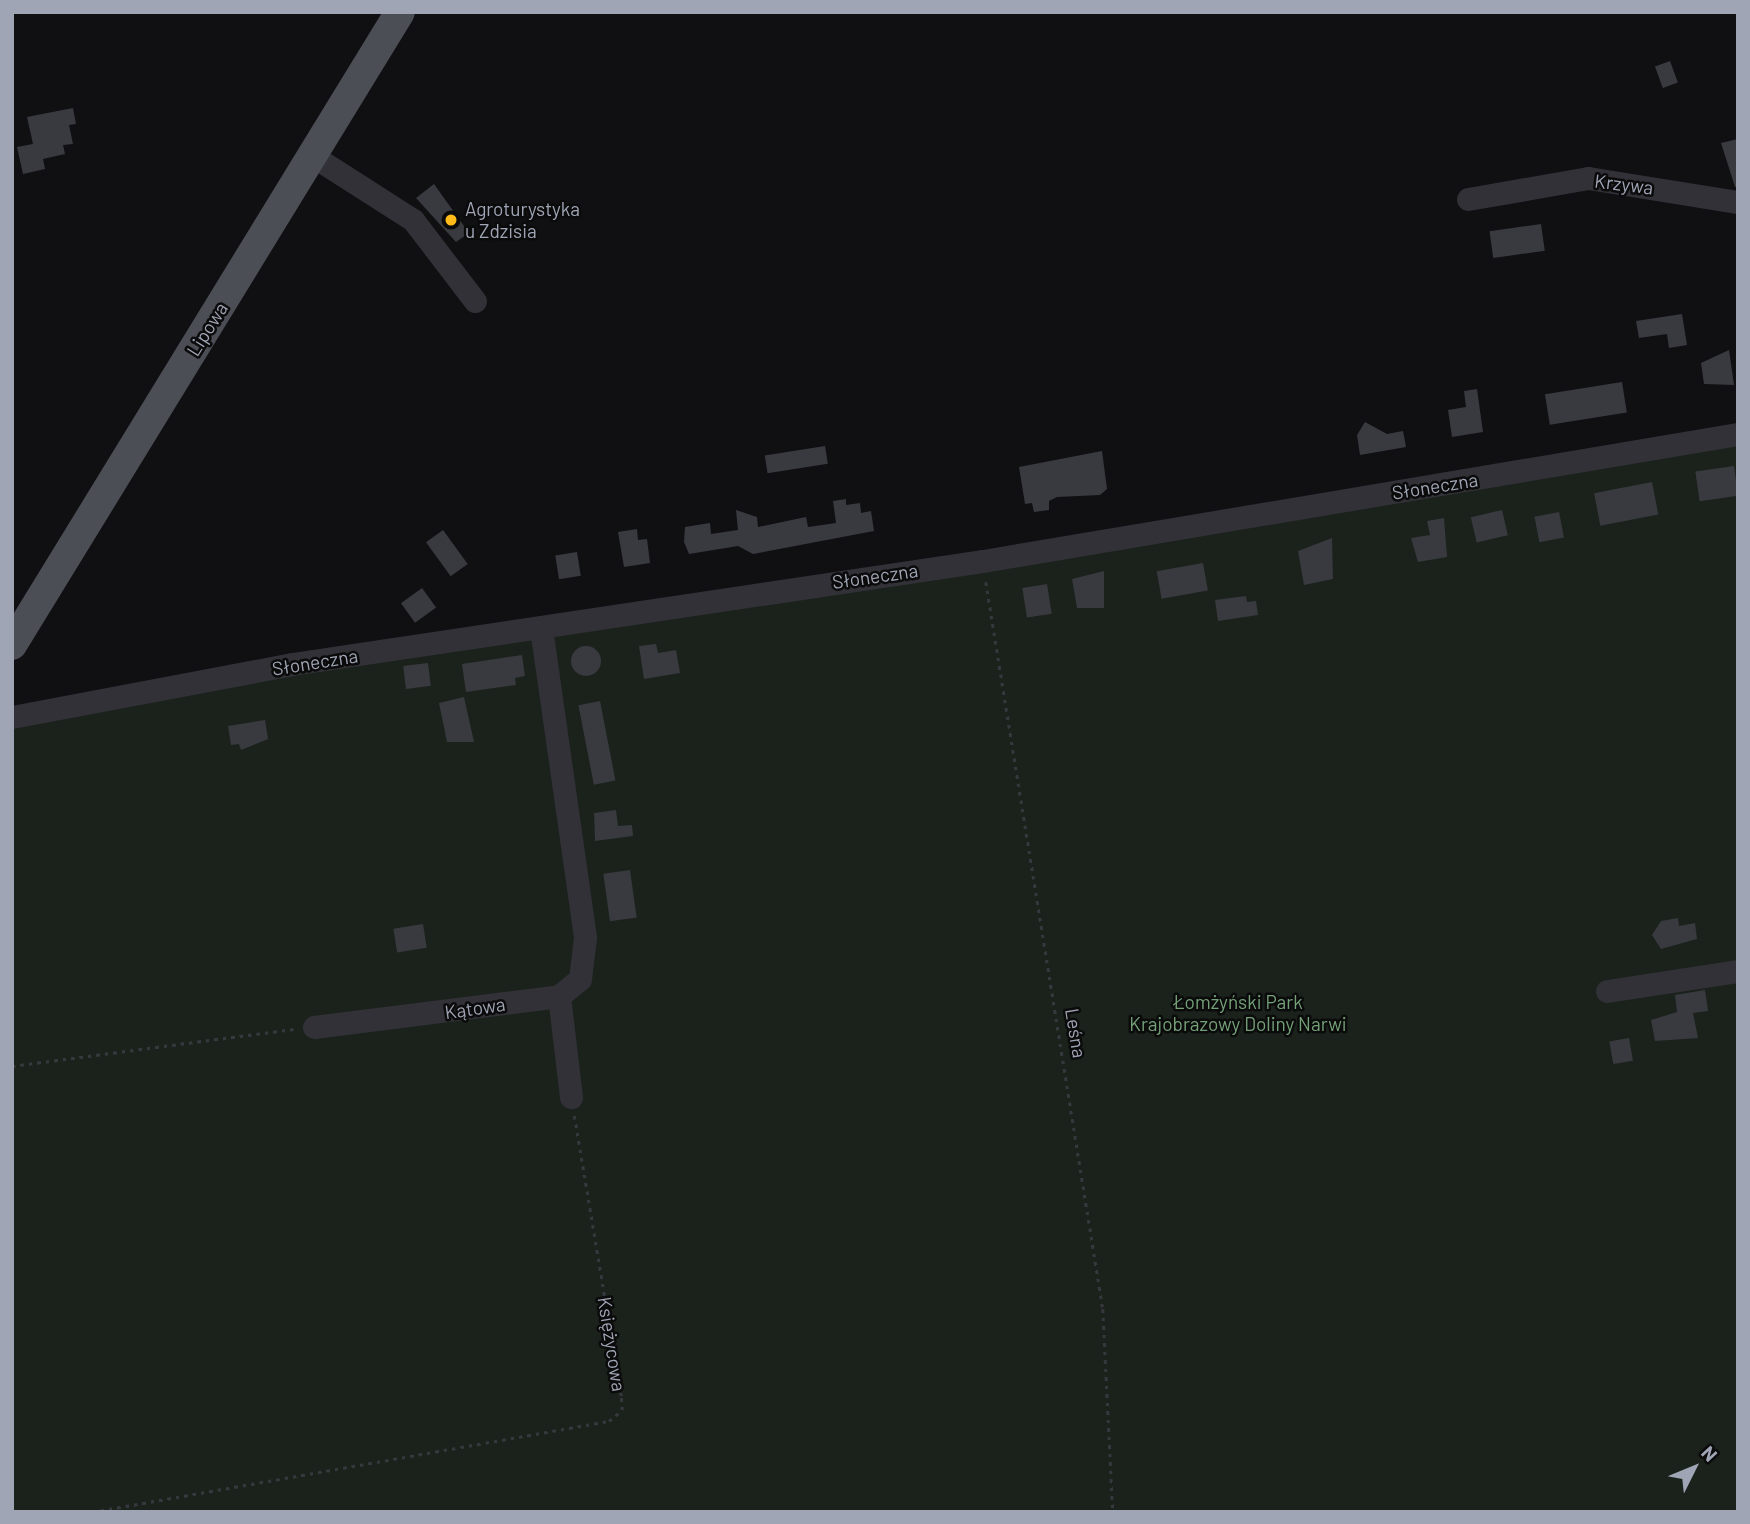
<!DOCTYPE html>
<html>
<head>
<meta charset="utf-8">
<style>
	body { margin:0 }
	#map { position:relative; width:1750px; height:1524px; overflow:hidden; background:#101012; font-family:Barlow,sans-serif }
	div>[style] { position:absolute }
	.green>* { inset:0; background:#1a221b }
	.building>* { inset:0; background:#393a40; transform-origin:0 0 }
	.round { border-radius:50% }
	.path>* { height:2.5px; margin-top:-1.25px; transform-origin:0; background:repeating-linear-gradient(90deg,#36383e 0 3.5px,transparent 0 8.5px) }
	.minor>* { height:23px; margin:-11.5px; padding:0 11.5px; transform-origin:11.5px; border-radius:11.5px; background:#313137 }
	.major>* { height:30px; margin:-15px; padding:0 15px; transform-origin:15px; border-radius:15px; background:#4c4e56 }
	.dots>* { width:19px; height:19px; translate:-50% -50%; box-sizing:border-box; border:4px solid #0b0b0c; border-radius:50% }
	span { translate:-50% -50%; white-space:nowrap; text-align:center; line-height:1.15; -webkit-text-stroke:5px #0b0b0c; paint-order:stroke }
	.street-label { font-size:19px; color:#9fa5b4 }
	.poi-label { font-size:19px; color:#9fa5b4 }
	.left { translate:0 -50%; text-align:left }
	.park-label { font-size:19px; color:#74a178 }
	.frame { position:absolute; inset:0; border:14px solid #9fa5b4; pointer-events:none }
	.north { position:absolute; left:1659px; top:1433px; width:70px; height:70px; -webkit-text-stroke:5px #0b0b0c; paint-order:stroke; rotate:47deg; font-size:19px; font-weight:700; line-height:28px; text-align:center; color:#9fa5b4 }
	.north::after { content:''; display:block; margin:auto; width:24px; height:32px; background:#9fa5b4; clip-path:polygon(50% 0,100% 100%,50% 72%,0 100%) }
</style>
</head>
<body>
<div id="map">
	<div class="green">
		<i style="clip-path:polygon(1738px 426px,1738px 1512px,12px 1512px,12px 710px)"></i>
	</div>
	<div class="building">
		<i style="left:1670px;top:61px;width:23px;height:16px;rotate:70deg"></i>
		<i style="clip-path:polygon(73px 108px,76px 124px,69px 125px,73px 144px,63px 145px,65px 154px,43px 159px,45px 169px,23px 174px,17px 147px,33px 144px,27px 117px)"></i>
		<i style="clip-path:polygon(1738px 139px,1738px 187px,1735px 187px,1721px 143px)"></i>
		<i style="clip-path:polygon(434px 184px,469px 233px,456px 242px,416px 198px)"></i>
		<i style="left:1541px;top:224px;width:27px;height:52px;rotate:82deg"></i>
		<i style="clip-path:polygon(1682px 314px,1687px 345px,1669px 348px,1667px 334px,1639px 338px,1636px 321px)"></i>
		<i style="clip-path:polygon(1729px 350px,1734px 385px,1704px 384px,1701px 363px)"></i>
		<i style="left:1622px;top:382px;width:31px;height:78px;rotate:81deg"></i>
		<i style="clip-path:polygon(1477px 389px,1483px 432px,1452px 437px,1448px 410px,1466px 407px,1464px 391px)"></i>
		<i style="clip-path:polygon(1365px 422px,1387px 434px,1403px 431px,1406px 447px,1360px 455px,1357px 435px)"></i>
		<i style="left:825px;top:446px;width:18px;height:61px;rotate:81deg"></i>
		<i style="clip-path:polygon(1102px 451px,1107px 489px,1100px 495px,1057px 497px,1049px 501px,1049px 510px,1034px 512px,1032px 503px,1025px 504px,1019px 467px)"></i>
		<i style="left:1734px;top:466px;width:30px;height:39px;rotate:82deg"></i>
		<i style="left:1652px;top:482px;width:33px;height:59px;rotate:79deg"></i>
		<i style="clip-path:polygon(846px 499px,846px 505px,860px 503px,861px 513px,871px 511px,874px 531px,753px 554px,738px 546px,689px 554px,684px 542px,685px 527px,710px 523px,711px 534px,738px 530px,736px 510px,757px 517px,758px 527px,806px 517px,808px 527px,836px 523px,833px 501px)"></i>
		<i style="left:1502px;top:510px;width:26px;height:32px;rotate:77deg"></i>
		<i style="left:1559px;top:512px;width:26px;height:25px;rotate:79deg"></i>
		<i style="clip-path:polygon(1444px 518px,1447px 557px,1418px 562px,1411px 538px,1430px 535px,1427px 521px)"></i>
		<i style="clip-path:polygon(637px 529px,638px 540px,647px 539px,650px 563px,624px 567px,618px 532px)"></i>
		<i style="left:443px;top:530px;width:42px;height:21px;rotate:54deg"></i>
		<i style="clip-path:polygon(1332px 538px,1333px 579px,1304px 585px,1298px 551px)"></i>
		<i style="left:577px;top:552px;width:24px;height:22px;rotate:81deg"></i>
		<i style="left:1203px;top:563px;width:28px;height:47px;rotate:80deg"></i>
		<i style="clip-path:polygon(1104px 571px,1104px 608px,1077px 608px,1072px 579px)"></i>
		<i style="left:1047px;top:584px;width:30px;height:25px;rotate:81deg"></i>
		<i style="left:422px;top:588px;width:24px;height:26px;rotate:54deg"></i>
		<i style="clip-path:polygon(1246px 596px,1247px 602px,1256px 601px,1258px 615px,1218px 621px,1215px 600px)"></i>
		<i style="clip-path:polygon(656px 644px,658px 653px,676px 650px,680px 673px,644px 679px,639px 646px)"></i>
		<i class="round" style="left:571px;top:646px;width:30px;height:30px"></i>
		<i style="clip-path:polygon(522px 655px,525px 676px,515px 678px,516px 685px,466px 692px,462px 664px)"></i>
		<i style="left:428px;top:663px;width:23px;height:25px;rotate:83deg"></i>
		<i style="clip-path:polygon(464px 697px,474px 742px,447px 742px,439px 703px)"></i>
		<i style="left:600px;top:701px;width:81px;height:22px;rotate:79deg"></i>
		<i style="clip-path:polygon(265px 720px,268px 739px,241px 750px,239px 744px,231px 745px,228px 726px)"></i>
		<i style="clip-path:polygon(616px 810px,618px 826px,632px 825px,633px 836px,595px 841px,594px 813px)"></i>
		<i style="left:630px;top:870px;width:48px;height:27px;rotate:82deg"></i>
		<i style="clip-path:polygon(1678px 918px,1679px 926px,1695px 923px,1697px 939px,1661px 949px,1652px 935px,1661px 921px)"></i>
		<i style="left:423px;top:924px;width:24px;height:30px;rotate:81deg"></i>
		<i style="clip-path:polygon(1705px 990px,1708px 1011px,1693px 1013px,1698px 1038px,1655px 1041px,1651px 1020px,1677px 1012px,1675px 995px)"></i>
		<i style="left:1629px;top:1038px;width:23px;height:20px;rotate:80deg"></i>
	</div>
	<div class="path">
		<i style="left:986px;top:582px;width:736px;rotate:80.86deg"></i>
		<i style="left:1103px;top:1309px;width:203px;rotate:87.2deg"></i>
		<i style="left:12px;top:1066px;width:284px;rotate:-7.5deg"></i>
		<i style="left:92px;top:1512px;width:525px;rotate:-9.98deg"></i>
		<i style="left:609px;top:1421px;width:17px;rotate:-40deg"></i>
		<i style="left:622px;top:1410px;width:14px;rotate:-94deg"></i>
		<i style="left:621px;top:1396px;width:285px;rotate:-99.5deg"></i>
	</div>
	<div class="minor">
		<i style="left:313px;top:156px;width:119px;rotate:32.6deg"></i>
		<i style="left:413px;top:220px;width:102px;rotate:52.6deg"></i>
		<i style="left:1468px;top:199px;width:122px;rotate:-9.9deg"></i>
		<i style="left:1588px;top:178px;width:152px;rotate:9.1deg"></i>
		<i style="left:12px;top:717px;width:285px;rotate:-10.7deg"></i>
		<i style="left:292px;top:664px;width:699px;rotate:-8.48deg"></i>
		<i style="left:983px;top:561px;width:766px;rotate:-9.55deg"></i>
		<i style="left:1607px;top:991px;width:133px;rotate:-8.7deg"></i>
		<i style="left:559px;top:996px;width:102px;rotate:83.2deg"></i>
		<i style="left:314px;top:1027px;width:247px;rotate:-7.2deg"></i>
		<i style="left:559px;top:996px;width:27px;rotate:-39deg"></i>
		<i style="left:580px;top:979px;width:42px;rotate:-83.2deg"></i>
		<i style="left:585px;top:937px;width:311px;rotate:-98.1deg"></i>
	</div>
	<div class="major">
		<i style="left:12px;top:645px;width:742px;rotate:-58.49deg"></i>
	</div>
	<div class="dots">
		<i style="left:451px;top:220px;background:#ffbb1a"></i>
	</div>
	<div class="street-label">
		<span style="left:1624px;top:184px;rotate:7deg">Krzywa</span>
		<span style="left:207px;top:329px;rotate:-58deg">Lipowa</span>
		<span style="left:1435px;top:486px;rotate:-9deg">Słoneczna</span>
		<span style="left:875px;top:576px;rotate:-8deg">Słoneczna</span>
		<span style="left:315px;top:662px;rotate:-9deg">Słoneczna</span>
		<span style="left:475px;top:1008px;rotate:-8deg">Kątowa</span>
		<span style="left:1076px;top:1033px;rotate:81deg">Leśna</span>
		<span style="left:612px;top:1344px;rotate:81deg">Księżycowa</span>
	</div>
	<div class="poi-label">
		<span class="left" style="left:465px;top:220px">Agroturystyka<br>u Zdzisia</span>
	</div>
	<div class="park-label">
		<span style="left:1238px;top:1013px">Łomżyński Park<br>Krajobrazowy Doliny Narwi</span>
	</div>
	<div class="frame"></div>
	<div class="north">N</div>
</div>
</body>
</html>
